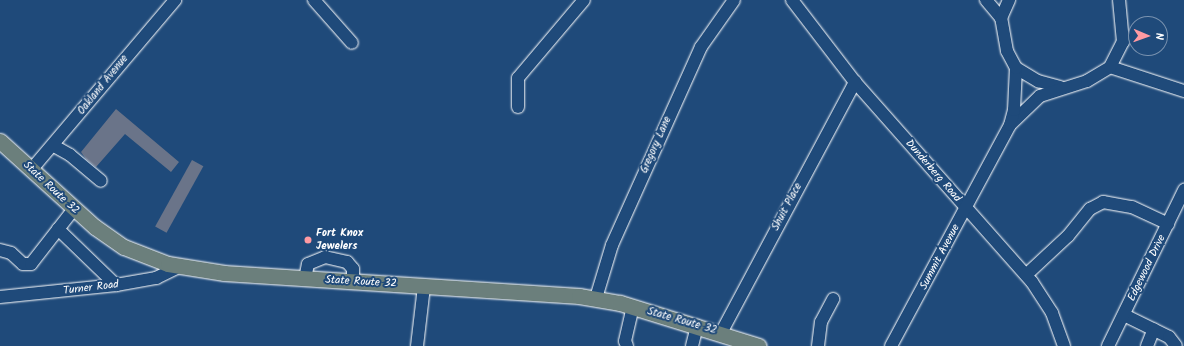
<!DOCTYPE html>
<html>
<head>
<meta charset="utf-8">
<style>
	body { margin:0 }
	#map { position:relative; width:1184px; height:346px; overflow:hidden; background:#1f4a7a; font-family:Kalam,sans-serif }
	div>[style] { position:absolute }
	.building>* { inset:0; background:#6a7489; transform-origin:0 0 }
	.roads { filter:drop-shadow(0 0 1px #fff) drop-shadow(0 0 1px #fff) }
	.minor>* { height:12px; margin:-6px; padding:0 6px; transform-origin:6px; border-radius:6px; background:#1f4a7a }
	.major>* { height:15px; margin:-7.5px; padding:0 7.5px; transform-origin:7.5px; border-radius:7.5px; background:#6b7f7c }
	.dots>* { width:11px; height:11px; translate:-50% -50%; box-sizing:border-box; border:2px solid #1f4a7a; border-radius:50% }
	span { translate:-50% -50%; white-space:nowrap; text-align:center; line-height:1.15; -webkit-text-stroke:4px #1f4a7a; paint-order:stroke }
	.street-label { font-size:11px; color:#fff }
	.poi-label { font-size:11px; color:#fff; font-weight:700 }
	.left { translate:0 -50%; text-align:left }
	.north { position:absolute; left:1128px; top:16px; width:40px; height:40px; box-sizing:border-box; background:#1f4a7a; border:1px solid #7992af; border-radius:50%; rotate:92deg; font-size:11px; font-weight:700; line-height:16px; text-align:center; color:#fff }
	.north::after { content:''; display:block; margin:auto; width:14px; height:18px; background:#ff9aa2; clip-path:polygon(50% 0,100% 100%,50% 72%,0 100%) }
</style>
</head>
<body>
<div id="map">
	<div class="building">
		<i style="clip-path:polygon(116px 109px,179px 162px,171px 172px,125px 134px,96px 167px,86px 159px,81px 152px)"></i>
		<i style="left:192px;top:160px;width:13px;height:76px;rotate:29deg"></i>
	</div>
	<div class="roads">
		<div class="minor">
			<i style="left:314px;top:0;width:57px;rotate:48.5deg"></i>
			<i style="left:792px;top:0;width:103px;rotate:52.5deg"></i>
			<i style="left:855px;top:82px;width:267px;rotate:48.5deg"></i>
			<i style="left:1032px;top:282px;width:37px;rotate:57deg"></i>
			<i style="left:1052px;top:313px;width:35px;rotate:70deg"></i>
			<i style="left:986px;top:0;width:23px;rotate:50deg"></i>
			<i style="left:1110px;top:67px;width:78px;rotate:18deg"></i>
			<i style="left:1016px;top:68px;width:26px;rotate:31deg"></i>
			<i style="left:1038px;top:81px;width:23px;rotate:15deg"></i>
			<i style="left:518px;top:107px;width:29px;rotate:-90deg"></i>
			<i style="left:518px;top:78px;width:102px;rotate:-49.8deg"></i>
			<i style="left:1012px;top:123px;width:39px;rotate:-44deg"></i>
			<i style="left:1040px;top:96px;width:49px;rotate:-17.7deg"></i>
			<i style="left:1087px;top:81px;width:27px;rotate:-31deg"></i>
			<i style="left:1110px;top:67px;width:28px;rotate:-63deg"></i>
			<i style="left:1123px;top:42px;width:42px;rotate:-95.4deg"></i>
			<i style="left:54px;top:146px;width:18px;rotate:29deg"></i>
			<i style="left:70px;top:155px;width:40px;rotate:40deg"></i>
			<i style="left:31px;top:170px;width:223px;rotate:-49.7deg"></i>
			<i style="left:58px;top:229px;width:81px;rotate:44deg"></i>
			<i style="left:0;top:250px;width:11px;rotate:15deg"></i>
			<i style="left:11px;top:253px;width:16px;rotate:43deg"></i>
			<i style="left:23px;top:264px;width:8px"></i>
			<i style="left:31px;top:264px;width:68px;rotate:-52.1deg"></i>
			<i style="left:1026px;top:275px;width:57px;rotate:-42.9deg"></i>
			<i style="left:1068px;top:236px;width:35px;rotate:-51deg"></i>
			<i style="left:1090px;top:209px;width:15px;rotate:-28deg"></i>
			<i style="left:1103px;top:202px;width:29px;rotate:10deg"></i>
			<i style="left:1132px;top:207px;width:40px;rotate:25deg"></i>
			<i style="left:305px;top:279px;width:15px;rotate:-79deg"></i>
			<i style="left:308px;top:264px;width:18px;rotate:-22deg"></i>
			<i style="left:325px;top:257px;width:23px;rotate:13deg"></i>
			<i style="left:347px;top:262px;width:9px;rotate:49deg"></i>
			<i style="left:353px;top:269px;width:13px;rotate:90deg"></i>
			<i style="left:0;top:297px;width:117px;rotate:-5.9deg"></i>
			<i style="left:116px;top:285px;width:41px;rotate:-9.9deg"></i>
			<i style="left:156px;top:278px;width:25px;rotate:-26deg"></i>
			<i style="left:596px;top:298px;width:55px;rotate:-73.2deg"></i>
			<i style="left:612px;top:245px;width:217px;rotate:-65.8deg"></i>
			<i style="left:701px;top:47px;width:57px;rotate:-54.9deg"></i>
			<i style="left:1124px;top:315px;width:50px;rotate:26.1deg"></i>
			<i style="left:1169px;top:337px;width:11px;rotate:52deg"></i>
			<i style="left:721px;top:333px;width:285px;rotate:-61.9deg"></i>
			<i style="left:417px;top:346px;width:60px;rotate:-83.3deg"></i>
			<i style="left:627px;top:346px;width:5px;rotate:-112deg"></i>
			<i style="left:625px;top:341px;width:35px;rotate:-77deg"></i>
			<i style="left:692px;top:346px;width:21px;rotate:-76deg"></i>
			<i style="left:818px;top:346px;width:24px;rotate:-83deg"></i>
			<i style="left:821px;top:322px;width:26px;rotate:-62deg"></i>
			<i style="left:891px;top:346px;width:251px;rotate:-61.7deg"></i>
			<i style="left:1010px;top:125px;width:16px;rotate:-75deg"></i>
			<i style="left:1014px;top:110px;width:42px;rotate:-87.3deg"></i>
			<i style="left:1016px;top:68px;width:19px;rotate:-118deg"></i>
			<i style="left:1007px;top:51px;width:34px;rotate:-100deg"></i>
			<i style="left:1001px;top:18px;width:20px;rotate:-66deg"></i>
			<i style="left:1108px;top:346px;width:174px;rotate:-64deg"></i>
			<i style="left:1147px;top:346px;width:18px;rotate:-68deg"></i>
		</div>
		<div class="major">
			<i style="left:0;top:141px;width:128px;rotate:42.2deg"></i>
			<i style="left:95px;top:227px;width:35px;rotate:35deg"></i>
			<i style="left:124px;top:247px;width:47px;rotate:21.1deg"></i>
			<i style="left:168px;top:264px;width:57px;rotate:9.1deg"></i>
			<i style="left:224px;top:273px;width:356px;rotate:3.7deg"></i>
			<i style="left:579px;top:296px;width:42px;rotate:9.7deg"></i>
			<i style="left:620px;top:303px;width:145px;rotate:17.2deg"></i>
		</div>
	</div>
	<div class="dots">
		<i style="left:308px;top:240px;background:#ff9aa2"></i>
	</div>
	<div class="street-label">
		<span style="left:103px;top:85px;rotate:-51deg">Oakland Avenue</span>
		<span style="left:656px;top:145px;rotate:-66deg">Gregory Lane</span>
		<span style="left:933px;top:171px;rotate:49deg">Dunderberg Road</span>
		<span style="left:51px;top:188px;rotate:43deg">State Route 32</span>
		<span style="left:787px;top:207px;rotate:-62deg">Shuit Place</span>
		<span style="left:940px;top:257px;rotate:-62deg">Summit Avenue</span>
		<span style="left:1147px;top:268px;rotate:-64deg">Edgewood Drive</span>
		<span style="left:361px;top:282px;rotate:3deg">State Route 32</span>
		<span style="left:91px;top:288px;rotate:-7deg">Turner Road</span>
		<span style="left:682px;top:321px;rotate:16deg">State Route 32</span>
	</div>
	<div class="poi-label">
		<span class="left" style="left:316px;top:240px">Fort Knox<br>Jewelers</span>
	</div>
	<div class="north">N</div>
</div>
</body>
</html>
